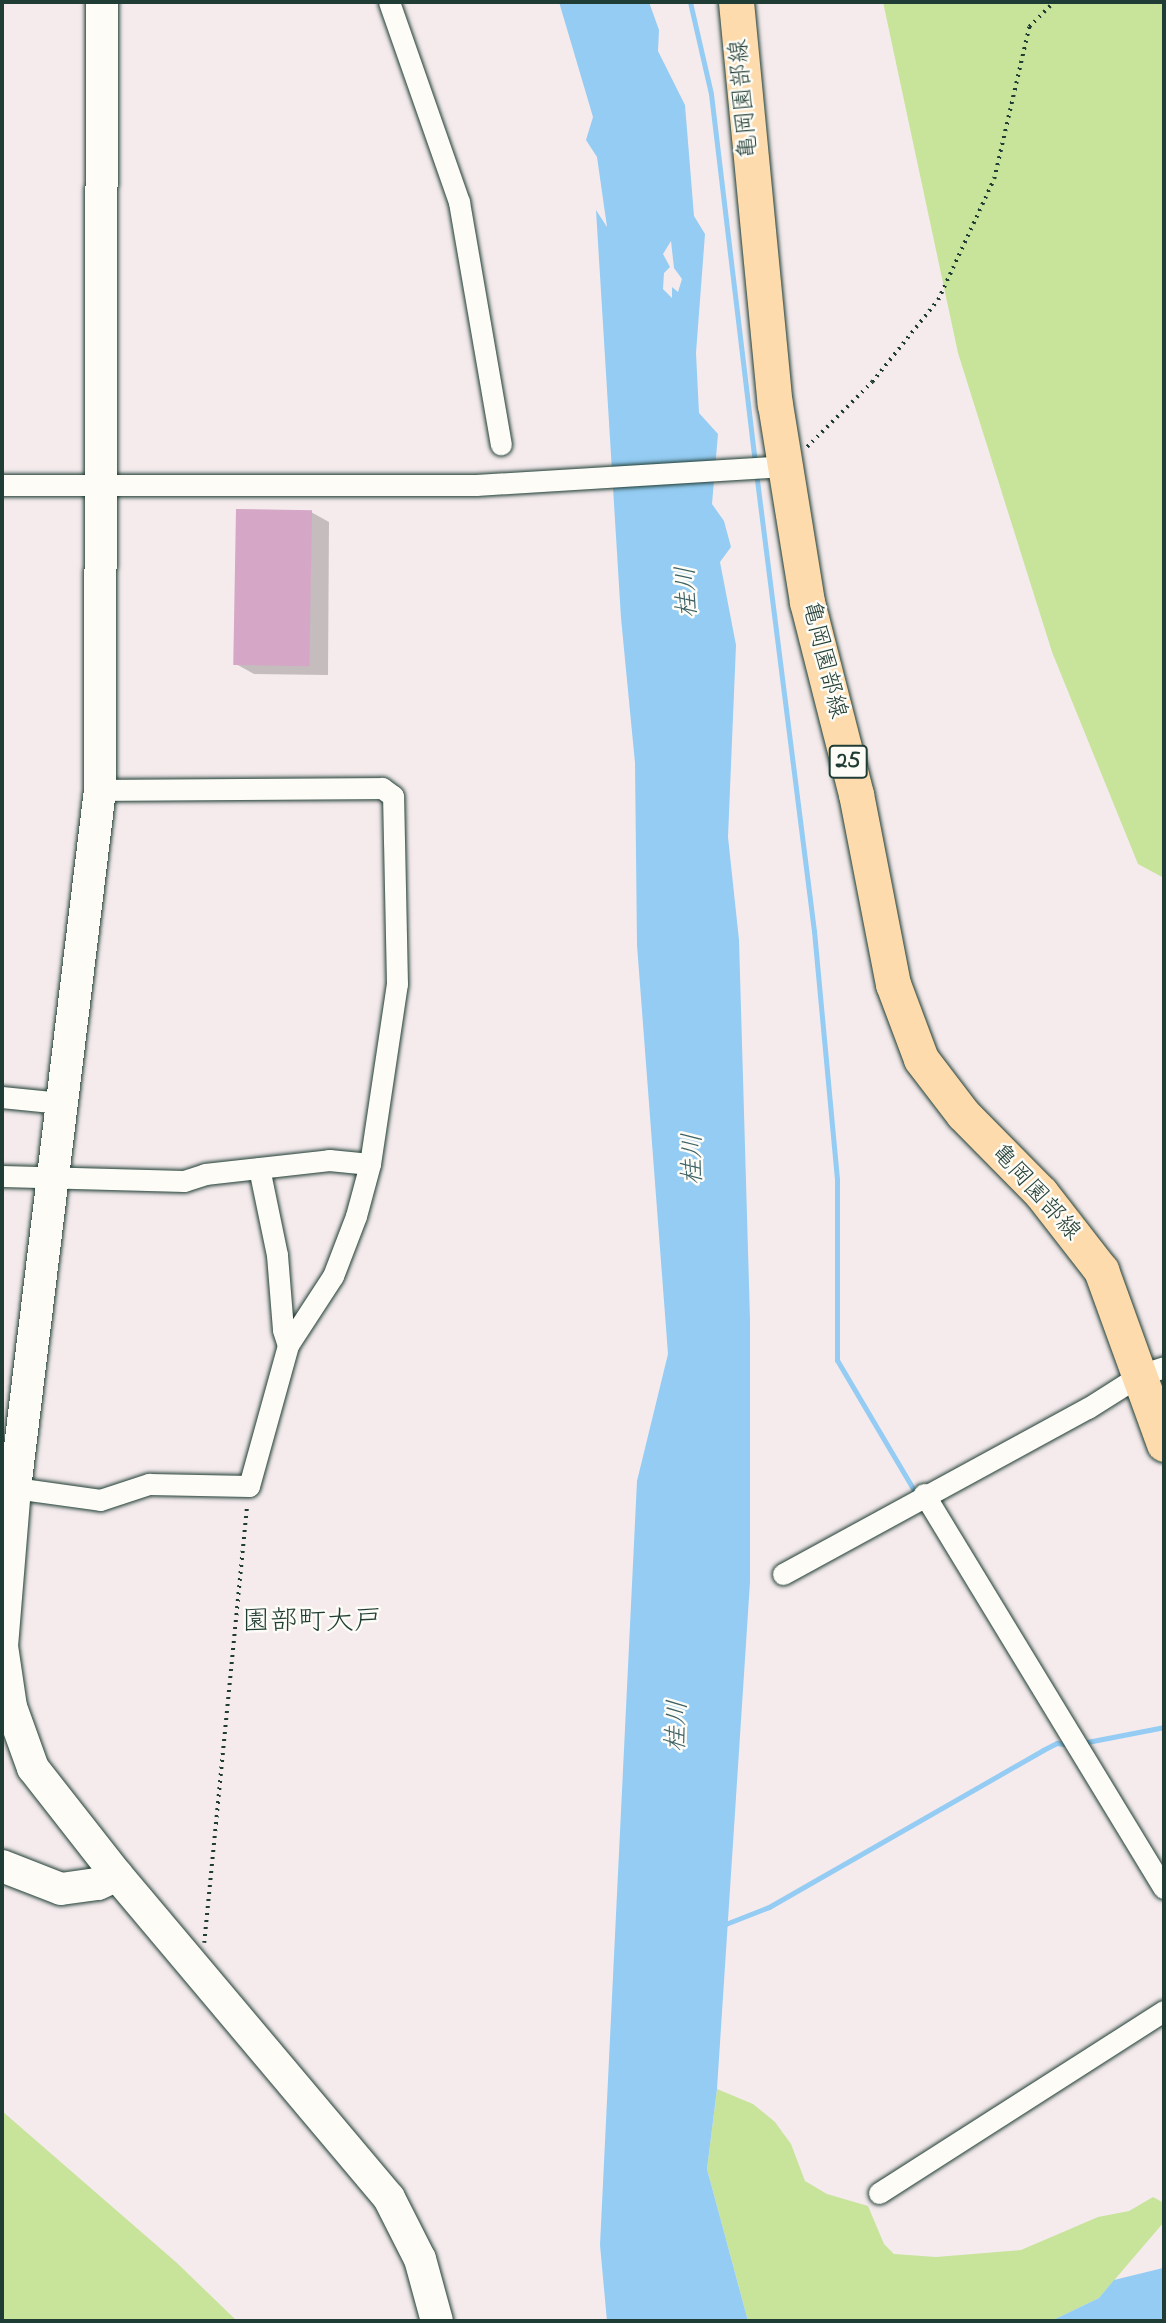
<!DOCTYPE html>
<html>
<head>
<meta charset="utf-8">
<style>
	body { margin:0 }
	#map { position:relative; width:1166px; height:2323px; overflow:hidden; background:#f5ebed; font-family:"Indie Flower","Klee One",sans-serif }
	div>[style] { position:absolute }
	.green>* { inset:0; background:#c8e49b }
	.water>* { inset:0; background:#94ccf3 }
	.shadow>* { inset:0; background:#0003 }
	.stream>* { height:5px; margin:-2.5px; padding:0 2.5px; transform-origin:2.5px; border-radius:2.5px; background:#94ccf3 }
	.building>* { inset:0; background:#d5a6c6; transform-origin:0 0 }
	.path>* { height:3.5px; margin-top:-1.75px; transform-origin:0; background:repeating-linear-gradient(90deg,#1f3d34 0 2px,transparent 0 7px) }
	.roads { filter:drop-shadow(0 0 2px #1f3d34) drop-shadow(0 0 2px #1f3d34) }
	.street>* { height:21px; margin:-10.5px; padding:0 10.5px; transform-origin:10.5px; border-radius:10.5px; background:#fdfcf7 }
	.secondary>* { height:32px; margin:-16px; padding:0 16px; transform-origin:16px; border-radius:16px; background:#fdfcf7 }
	.primary>* { height:35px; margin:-17.5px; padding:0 17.5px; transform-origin:17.5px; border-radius:17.5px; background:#fedbac }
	span { translate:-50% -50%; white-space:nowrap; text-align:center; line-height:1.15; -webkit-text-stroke:5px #fdfcf7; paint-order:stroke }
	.shield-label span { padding:2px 5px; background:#fdfcf7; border:2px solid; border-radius:5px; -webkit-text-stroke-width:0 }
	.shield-label { font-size:23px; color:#1f3d34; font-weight:700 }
	.street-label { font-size:24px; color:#1f3d34 }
	.water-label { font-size:26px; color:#3c6164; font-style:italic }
	.quarter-label { font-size:28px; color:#1f3d34 }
	.frame { position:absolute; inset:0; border:4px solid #1f3d34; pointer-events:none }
</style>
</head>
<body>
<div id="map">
	<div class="green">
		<i style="clip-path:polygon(883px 2px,1164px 2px,1164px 878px,1138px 864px,1052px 652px,958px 353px)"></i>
		<i style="clip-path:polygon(717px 2089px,753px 2104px,775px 2122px,791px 2144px,805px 2181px,827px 2194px,868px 2206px,884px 2244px,894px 2254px,936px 2257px,1021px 2250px,1098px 2217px,1129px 2211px,1153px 2197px,1164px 2203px,1164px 2222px,1099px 2298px,1051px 2321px,748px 2321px,707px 2169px)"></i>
		<i style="clip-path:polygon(2px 2111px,177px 2263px,237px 2321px,2px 2321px)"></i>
	</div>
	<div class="water">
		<i style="clip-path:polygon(evenodd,559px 2px,649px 2px,659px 30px,658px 51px,685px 105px,694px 216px,705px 234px,696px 353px,699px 413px,718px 434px,712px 504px,724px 521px,731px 547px,720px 562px,736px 645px,728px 837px,739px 940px,750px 1319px,750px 1582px,717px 2089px,707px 2169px,748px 2321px,607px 2321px,600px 2245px,637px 1481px,668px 1354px,637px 945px,635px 763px,621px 618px,596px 210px,607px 227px,597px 157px,586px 140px,593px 117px,559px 2px,671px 241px,674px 268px,682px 279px,678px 292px,672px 287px,672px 298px,663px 289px,664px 273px,670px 267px,663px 254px,671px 241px)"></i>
		<i style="clip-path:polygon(1164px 2260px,1164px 2321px,1051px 2321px,1099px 2298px,1114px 2280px,1163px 2268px)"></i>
	</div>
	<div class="shadow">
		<i style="clip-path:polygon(311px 512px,329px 522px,328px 675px,254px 674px,236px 664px)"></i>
	</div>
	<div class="stream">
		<i style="left:690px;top:2px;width:94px;rotate:77.1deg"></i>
		<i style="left:711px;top:94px;width:371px;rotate:83.2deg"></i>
		<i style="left:756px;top:472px;width:463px;rotate:82.8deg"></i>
		<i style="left:814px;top:931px;width:250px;rotate:84.7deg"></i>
		<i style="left:837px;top:1180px;width:180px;rotate:90deg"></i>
		<i style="left:837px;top:1360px;width:151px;rotate:59.4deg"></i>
		<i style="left:1082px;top:1743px;width:84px;rotate:-11deg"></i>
		<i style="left:723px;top:1925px;width:49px;rotate:-21.4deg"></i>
		<i style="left:769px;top:1907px;width:316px;rotate:-29.8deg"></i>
		<i style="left:1043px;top:1750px;width:16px;rotate:-27deg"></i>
		<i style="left:1057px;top:1743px;width:12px;rotate:9deg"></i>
	</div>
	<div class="building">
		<i style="left:236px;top:509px;width:76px;height:156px;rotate:1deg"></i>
	</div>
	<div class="path">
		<i style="left:807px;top:447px;width:92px;rotate:-45deg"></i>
		<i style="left:872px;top:382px;width:105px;rotate:-51.2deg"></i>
		<i style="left:938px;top:300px;width:133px;rotate:-65.2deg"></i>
		<i style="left:994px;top:179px;width:156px;rotate:-77deg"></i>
		<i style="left:1029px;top:27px;width:35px;rotate:-45deg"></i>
		<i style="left:204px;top:1943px;width:439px;rotate:-84.4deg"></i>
	</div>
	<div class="roads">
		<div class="street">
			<i style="left:389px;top:2px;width:212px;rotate:70.7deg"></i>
			<i style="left:459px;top:202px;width:246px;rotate:80.2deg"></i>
			<i style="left:2px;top:485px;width:474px"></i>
			<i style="left:476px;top:485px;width:313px;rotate:-3.5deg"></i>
			<i style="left:2px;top:1097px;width:59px;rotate:5.8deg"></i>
			<i style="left:259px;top:1168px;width:89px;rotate:78.3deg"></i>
			<i style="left:277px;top:1255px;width:75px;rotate:85.4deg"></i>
			<i style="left:283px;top:1330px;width:16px;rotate:72deg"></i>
			<i style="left:2px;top:1176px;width:182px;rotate:1.6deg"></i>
			<i style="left:184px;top:1181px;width:22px;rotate:-18deg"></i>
			<i style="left:205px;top:1174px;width:125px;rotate:-6.4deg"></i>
			<i style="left:329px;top:1160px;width:41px;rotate:5.6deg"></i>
			<i style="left:15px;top:1488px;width:86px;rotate:8deg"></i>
			<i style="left:100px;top:1500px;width:52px;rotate:-18.1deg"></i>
			<i style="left:149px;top:1484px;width:100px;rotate:1.1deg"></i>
			<i style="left:249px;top:1486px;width:146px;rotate:-74.5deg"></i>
			<i style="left:288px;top:1345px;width:82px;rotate:-56.9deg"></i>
			<i style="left:333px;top:1276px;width:64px;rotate:-69deg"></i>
			<i style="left:356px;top:1216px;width:54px;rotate:-74.9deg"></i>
			<i style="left:370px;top:1164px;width:182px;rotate:-81.5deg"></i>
			<i style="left:397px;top:984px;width:188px;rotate:-91.2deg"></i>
			<i style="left:393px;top:796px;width:14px;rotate:-144deg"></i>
			<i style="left:382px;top:788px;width:282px;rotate:179.6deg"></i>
			<i style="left:924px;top:1494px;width:461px;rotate:58.7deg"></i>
			<i style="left:783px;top:1574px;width:347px;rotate:-28.6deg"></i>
			<i style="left:1088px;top:1408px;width:62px;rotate:-32.4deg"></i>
			<i style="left:1140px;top:1375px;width:25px;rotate:-18deg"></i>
			<i style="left:879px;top:2193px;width:338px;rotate:-32.6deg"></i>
		</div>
		<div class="secondary">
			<i style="left:102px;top:2px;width:788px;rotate:90.15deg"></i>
			<i style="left:100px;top:790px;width:703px;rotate:96.94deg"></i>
			<i style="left:15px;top:1488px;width:159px;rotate:94.7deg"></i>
			<i style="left:2px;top:1646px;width:62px;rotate:81.6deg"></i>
			<i style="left:11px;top:1707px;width:65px;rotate:70.2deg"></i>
			<i style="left:33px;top:1768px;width:136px;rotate:51.9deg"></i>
			<i style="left:117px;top:1875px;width:422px;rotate:49.9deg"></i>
			<i style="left:389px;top:2198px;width:68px;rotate:63.1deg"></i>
			<i style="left:420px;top:2259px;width:64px;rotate:74.7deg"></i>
			<i style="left:2px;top:1866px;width:63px;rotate:21.3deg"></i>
			<i style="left:61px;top:1889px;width:37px;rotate:-8deg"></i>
			<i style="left:98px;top:1884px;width:21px;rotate:-25deg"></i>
		</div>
		<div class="primary">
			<i style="left:736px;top:2px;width:404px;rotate:84.5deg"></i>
			<i style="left:775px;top:404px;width:201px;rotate:80.8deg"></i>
			<i style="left:807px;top:602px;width:198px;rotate:75.7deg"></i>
			<i style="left:856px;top:794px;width:194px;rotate:79deg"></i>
			<i style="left:893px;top:984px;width:80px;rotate:69.5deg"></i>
			<i style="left:921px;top:1059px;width:69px;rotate:52.6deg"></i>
			<i style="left:963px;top:1114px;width:111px;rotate:45.4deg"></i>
			<i style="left:1041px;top:1193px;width:98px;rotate:52.1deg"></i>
			<i style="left:1101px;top:1270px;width:185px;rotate:70.1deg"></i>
		</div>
	</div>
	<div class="shield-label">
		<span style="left:848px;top:762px">25</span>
	</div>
	<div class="street-label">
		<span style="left:745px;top:99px;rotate:-95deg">亀岡園部線</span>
		<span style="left:823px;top:660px;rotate:76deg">亀岡園部線</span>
		<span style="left:1035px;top:1193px;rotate:48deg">亀岡園部線</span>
	</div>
	<div class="water-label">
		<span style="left:689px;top:592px;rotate:-92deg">桂川</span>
		<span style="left:695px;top:1159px;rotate:-90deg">桂川</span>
		<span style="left:679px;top:1726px;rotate:-87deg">桂川</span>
	</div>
	<div class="quarter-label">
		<span style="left:312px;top:1623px">園部町大戸</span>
	</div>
	<div class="frame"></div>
</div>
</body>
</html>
